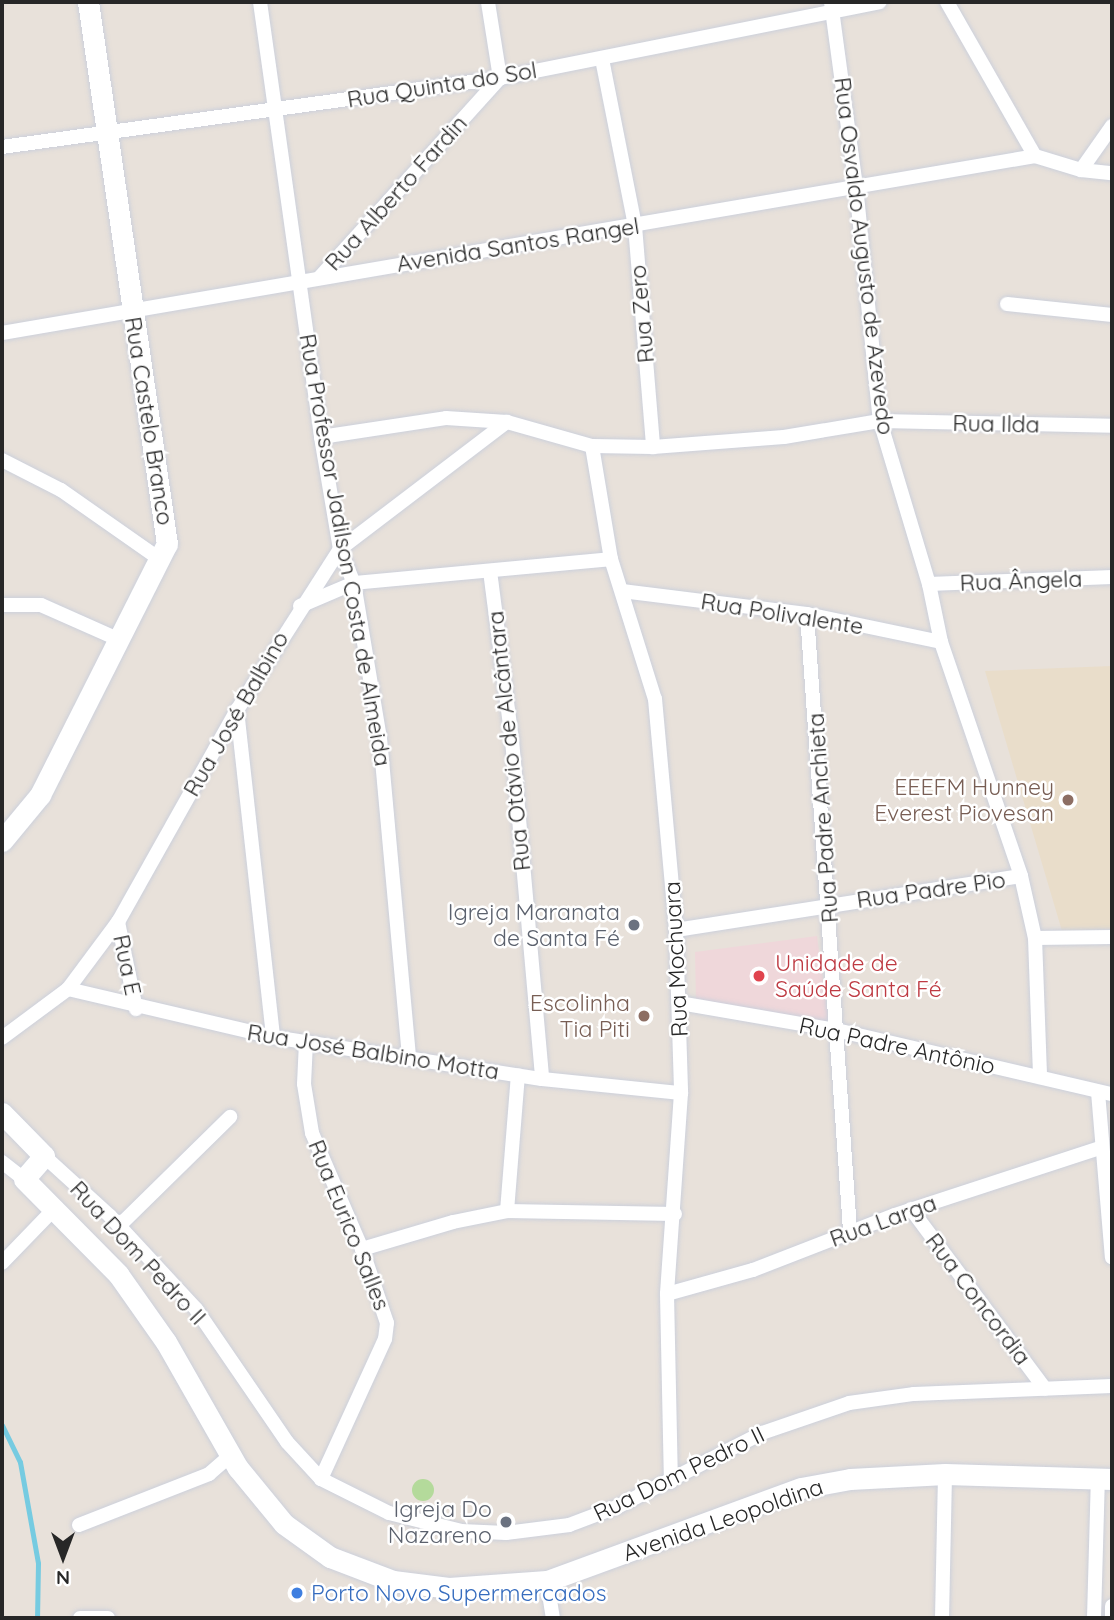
<!DOCTYPE html>
<html>
<head>
<meta charset="utf-8">
<style>
	body { margin:0 }
	#map { position:relative; width:1114px; height:1620px; overflow:hidden; background:#e8e1da; font-family:Quicksand,sans-serif }
	div>[style] { position:absolute }
	.education>* { inset:0; background:#e9ddca }
	.medical>* { inset:0; background:#efd7da }
	.green>* { inset:0; background:#b4da9b }
	.round { border-radius:50% }
	.stream>* { height:5px; margin:-2.5px; padding:0 2.5px; transform-origin:2.5px; border-radius:2.5px; background:#76cbe1 }
	.roads { filter:drop-shadow(0 0 2px #ccd0db) drop-shadow(0 0 2px #ccd0db) }
	.street>* { height:14px; margin:-7px; padding:0 7px; transform-origin:7px; border-radius:7px; background:#fff }
	.secondary>* { height:21px; margin:-10.5px; padding:0 10.5px; transform-origin:10.5px; border-radius:10.5px; background:#fff }
	.dots>* { width:19px; height:19px; translate:-50% -50%; box-sizing:border-box; border:4px solid #fff; border-radius:50% }
	span { translate:-50% -50%; white-space:nowrap; text-align:center; line-height:1.15; -webkit-text-stroke:5px #fff; paint-order:stroke }
	.street-label { font-size:23px; color:#272727 }
	.education-label { font-size:23px; color:#785e54 }
	.right { translate:-100% -50%; text-align:right }
	.worship-label { font-size:23px; color:#5b616d }
	.health-label { font-size:23px; color:#be3a42 }
	.left { translate:0 -50%; text-align:left }
	.shop-label { font-size:23px; color:#366cbe }
	.frame { position:absolute; inset:0; border:4px solid #272727; pointer-events:none }
	.north { position:absolute; left:28px; top:1522px; width:70px; height:70px; -webkit-text-stroke:5px #fff; paint-order:stroke; rotate:180deg; font-size:19px; font-weight:700; line-height:28px; text-align:center; color:#272727 }
	.north::after { content:''; display:block; margin:auto; width:24px; height:32px; background:#272727; clip-path:polygon(50% 0,100% 100%,50% 72%,0 100%) }
</style>
</head>
<body>
<div id="map">
	<div class="education">
		<i style="clip-path:polygon(1112px 666px,1112px 929px,1062px 931px,985px 671px)"></i>
	</div>
	<div class="medical">
		<i style="clip-path:polygon(817px 936px,829px 1024px,696px 999px,695px 952px)"></i>
	</div>
	<div class="green">
		<i class="round" style="left:412px;top:1479px;width:22px;height:22px"></i>
	</div>
	<div class="stream">
		<i style="left:2px;top:1425px;width:41px;rotate:64.1deg"></i>
		<i style="left:20px;top:1462px;width:103px;rotate:79.9deg"></i>
		<i style="left:38px;top:1563px;width:55px;rotate:91deg"></i>
	</div>
	<div class="roads">
		<div class="street">
			<i style="left:260px;top:2px;width:439px;rotate:82deg"></i>
			<i style="left:321px;top:437px;width:114px;rotate:80.4deg"></i>
			<i style="left:340px;top:549px;width:37px;rotate:68deg"></i>
			<i style="left:354px;top:583px;width:157px;rotate:80.5deg"></i>
			<i style="left:380px;top:738px;width:322px;rotate:84.8deg"></i>
			<i style="left:831px;top:2px;width:186px;rotate:82.3deg"></i>
			<i style="left:856px;top:186px;width:236px;rotate:84.2deg"></i>
			<i style="left:880px;top:421px;width:170px;rotate:73.3deg"></i>
			<i style="left:929px;top:584px;width:59px;rotate:78.3deg"></i>
			<i style="left:941px;top:642px;width:247px;rotate:71.1deg"></i>
			<i style="left:1021px;top:876px;width:64px;rotate:77.3deg"></i>
			<i style="left:1035px;top:938px;width:139px;rotate:87.9deg"></i>
			<i style="left:947px;top:2px;width:177px;rotate:60.3deg"></i>
			<i style="left:602px;top:59px;width:170px;rotate:78.8deg"></i>
			<i style="left:635px;top:226px;width:222px;rotate:85.3deg"></i>
			<i style="left:2px;top:147px;width:503px;rotate:-7.89deg"></i>
			<i style="left:500px;top:78px;width:387px;rotate:-11.3deg"></i>
			<i style="left:1081px;top:170px;width:54px;rotate:-54.8deg"></i>
			<i style="left:320px;top:277px;width:268px;rotate:-47.9deg"></i>
			<i style="left:500px;top:78px;width:77px;rotate:-99deg"></i>
			<i style="left:1007px;top:304px;width:106px;rotate:6deg"></i>
			<i style="left:2px;top:333px;width:1048px;rotate:-9.72deg"></i>
			<i style="left:1035px;top:156px;width:48px;rotate:16.9deg"></i>
			<i style="left:1081px;top:170px;width:31px;rotate:6deg"></i>
			<i style="left:321px;top:437px;width:126px;rotate:-8.6deg"></i>
			<i style="left:446px;top:418px;width:61px;rotate:3.8deg"></i>
			<i style="left:507px;top:422px;width:88px;rotate:15.8deg"></i>
			<i style="left:592px;top:446px;width:61px;rotate:0.9deg"></i>
			<i style="left:653px;top:447px;width:131px;rotate:-4.4deg"></i>
			<i style="left:784px;top:437px;width:97px;rotate:-9.5deg"></i>
			<i style="left:880px;top:421px;width:232px;rotate:1.2deg"></i>
			<i style="left:592px;top:446px;width:115px;rotate:80.5deg"></i>
			<i style="left:611px;top:559px;width:147px;rotate:72.6deg"></i>
			<i style="left:655px;top:699px;width:232px;rotate:84.8deg"></i>
			<i style="left:676px;top:930px;width:163px;rotate:88.2deg"></i>
			<i style="left:681px;top:1093px;width:201px;rotate:94deg"></i>
			<i style="left:667px;top:1294px;width:188px;rotate:88.8deg"></i>
			<i style="left:2px;top:460px;width:66px;rotate:27deg"></i>
			<i style="left:61px;top:490px;width:122px;rotate:35deg"></i>
			<i style="left:490px;top:571px;width:170px;rotate:82.6deg"></i>
			<i style="left:512px;top:740px;width:340px;rotate:84.9deg"></i>
			<i style="left:929px;top:584px;width:183px;rotate:-2.2deg"></i>
			<i style="left:622px;top:591px;width:186px;rotate:7.1deg"></i>
			<i style="left:807px;top:614px;width:137px;rotate:11.8deg"></i>
			<i style="left:2px;top:605px;width:39px"></i>
			<i style="left:41px;top:605px;width:86px;rotate:23.9deg"></i>
			<i style="left:300px;top:606px;width:59px;rotate:-23.1deg"></i>
			<i style="left:354px;top:583px;width:258px;rotate:-5.3deg"></i>
			<i style="left:807px;top:614px;width:618px;rotate:86.01deg"></i>
			<i style="left:237px;top:710px;width:329px;rotate:83.7deg"></i>
			<i style="left:118px;top:922px;width:89px;rotate:78.3deg"></i>
			<i style="left:676px;top:930px;width:349px;rotate:-8.9deg"></i>
			<i style="left:1035px;top:938px;width:77px;rotate:-0.7deg"></i>
			<i style="left:68px;top:989px;width:211px;rotate:13.2deg"></i>
			<i style="left:273px;top:1037px;width:272px;rotate:8.9deg"></i>
			<i style="left:542px;top:1079px;width:140px;rotate:5.8deg"></i>
			<i style="left:680px;top:1003px;width:158px;rotate:9.8deg"></i>
			<i style="left:836px;top:1030px;width:283px;rotate:13.1deg"></i>
			<i style="left:2px;top:1038px;width:82px;rotate:-36.6deg"></i>
			<i style="left:68px;top:989px;width:84px;rotate:-53.3deg"></i>
			<i style="left:118px;top:922px;width:243px;rotate:-60.7deg"></i>
			<i style="left:237px;top:710px;width:191px;rotate:-57.4deg"></i>
			<i style="left:340px;top:549px;width:210px;rotate:-37.3deg"></i>
			<i style="left:306px;top:1042px;width:42px;rotate:92.7deg"></i>
			<i style="left:304px;top:1084px;width:50px;rotate:80.7deg"></i>
			<i style="left:312px;top:1133px;width:126px;rotate:66.7deg"></i>
			<i style="left:362px;top:1249px;width:78px;rotate:71.3deg"></i>
			<i style="left:387px;top:1323px;width:16px;rotate:97deg"></i>
			<i style="left:385px;top:1339px;width:154px;rotate:114.6deg"></i>
			<i style="left:1098px;top:1092px;width:166px;rotate:85.2deg"></i>
			<i style="left:44px;top:1156px;width:89px;rotate:42.3deg"></i>
			<i style="left:110px;top:1216px;width:127px;rotate:47.2deg"></i>
			<i style="left:196px;top:1309px;width:161px;rotate:55.6deg"></i>
			<i style="left:287px;top:1442px;width:50px;rotate:47.4deg"></i>
			<i style="left:321px;top:1479px;width:76px;rotate:26.6deg"></i>
			<i style="left:389px;top:1513px;width:74px;rotate:14deg"></i>
			<i style="left:461px;top:1531px;width:45px;rotate:2.5deg"></i>
			<i style="left:506px;top:1533px;width:64px;rotate:-7.2deg"></i>
			<i style="left:569px;top:1525px;width:51px;rotate:-20.6deg"></i>
			<i style="left:617px;top:1507px;width:163px;rotate:-27deg"></i>
			<i style="left:762px;top:1433px;width:92px;rotate:-19deg"></i>
			<i style="left:849px;top:1403px;width:66px;rotate:-7.9deg"></i>
			<i style="left:914px;top:1394px;width:198px;rotate:-2.3deg"></i>
			<i style="left:2px;top:1162px;width:28px;rotate:38deg"></i>
			<i style="left:911px;top:1209px;width:224px;rotate:53.3deg"></i>
			<i style="left:507px;top:1211px;width:136px;rotate:-85.4deg"></i>
			<i style="left:119px;top:1226px;width:156px;rotate:-44.5deg"></i>
			<i style="left:362px;top:1249px;width:95px;rotate:-16.5deg"></i>
			<i style="left:453px;top:1222px;width:55px;rotate:-11.5deg"></i>
			<i style="left:507px;top:1211px;width:168px;rotate:1deg"></i>
			<i style="left:2px;top:1263px;width:78px;rotate:-46deg"></i>
			<i style="left:667px;top:1294px;width:89px;rotate:-15.6deg"></i>
			<i style="left:753px;top:1270px;width:152px;rotate:-21.2deg"></i>
			<i style="left:895px;top:1215px;width:216px;rotate:-18.1deg"></i>
			<i style="left:79px;top:1525px;width:140px;rotate:-21.4deg"></i>
			<i style="left:209px;top:1474px;width:29px;rotate:-41deg"></i>
			<i style="left:547px;top:1581px;width:37px;rotate:81deg"></i>
			<i style="left:80px;top:1618px;width:28px"></i>
			<i style="left:942px;top:1618px;width:144px;rotate:-88.8deg"></i>
			<i style="left:1094px;top:1618px;width:139px;rotate:-88.4deg"></i>
			<i style="left:1112px;top:1618px;width:12px;rotate:-90deg"></i>
		</div>
		<div class="secondary">
			<i style="left:2px;top:841px;width:60px;rotate:-50.4deg"></i>
			<i style="left:40px;top:795px;width:281px;rotate:-63.2deg"></i>
			<i style="left:167px;top:544px;width:548px;rotate:-98.29deg"></i>
			<i style="left:2px;top:1113px;width:60px;rotate:45.7deg"></i>
			<i style="left:44px;top:1156px;width:30px;rotate:131deg"></i>
			<i style="left:24px;top:1179px;width:134px;rotate:45.3deg"></i>
			<i style="left:118px;top:1274px;width:83px;rotate:54.8deg"></i>
			<i style="left:166px;top:1342px;width:145px;rotate:60.3deg"></i>
			<i style="left:238px;top:1468px;width:72px;rotate:50.6deg"></i>
			<i style="left:284px;top:1524px;width:57px;rotate:35.7deg"></i>
			<i style="left:330px;top:1557px;width:67px;rotate:20.9deg"></i>
			<i style="left:393px;top:1581px;width:56px;rotate:7.1deg"></i>
			<i style="left:449px;top:1588px;width:98px;rotate:-4.1deg"></i>
			<i style="left:547px;top:1581px;width:270px;rotate:-20.1deg"></i>
			<i style="left:801px;top:1488px;width:50px;rotate:-10.4deg"></i>
			<i style="left:850px;top:1479px;width:95px;rotate:-3deg"></i>
			<i style="left:945px;top:1474px;width:167px;rotate:1.7deg"></i>
		</div>
	</div>
	<div class="dots">
		<i style="left:1068px;top:800px;background:#8d6e63"></i>
		<i style="left:634px;top:925px;background:#6b7280"></i>
		<i style="left:759px;top:976px;background:#e0444e"></i>
		<i style="left:644px;top:1016px;background:#8d6e63"></i>
		<i style="left:506px;top:1522px;background:#6b7280"></i>
		<i style="left:297px;top:1593px;background:#3f7fe0"></i>
	</div>
	<div class="street-label">
		<span style="left:442px;top:85px;rotate:-9deg">Rua Quinta do Sol</span>
		<span style="left:396px;top:193px;rotate:-48deg">Rua Alberto Fardin</span>
		<span style="left:518px;top:245px;rotate:-9deg">Avenida Santos Rangel</span>
		<span style="left:864px;top:256px;rotate:83deg">Rua Osvaldo Augusto de Azevedo</span>
		<span style="left:642px;top:314px;rotate:-95deg">Rua Zero</span>
		<span style="left:149px;top:421px;rotate:81deg">Rua Castelo Branco</span>
		<span style="left:996px;top:424px;rotate:1deg">Rua Ilda</span>
		<span style="left:345px;top:550px;rotate:80deg">Rua Professor Jadilson Costa de Almeida</span>
		<span style="left:1021px;top:581px;rotate:-2deg">Rua Ângela</span>
		<span style="left:782px;top:614px;rotate:9deg">Rua Polivalente</span>
		<span style="left:236px;top:714px;rotate:-60deg">Rua José Balbino</span>
		<span style="left:509px;top:741px;rotate:-96deg">Rua Otávio de Alcântara</span>
		<span style="left:823px;top:818px;rotate:-94deg">Rua Padre Anchieta</span>
		<span style="left:931px;top:890px;rotate:-8deg">Rua Padre Pio</span>
		<span style="left:676px;top:959px;rotate:-93deg">Rua Mochuara</span>
		<span style="left:127px;top:965px;rotate:78deg">Rua E</span>
		<span style="left:897px;top:1046px;rotate:12deg">Rua Padre Antônio</span>
		<span style="left:373px;top:1052px;rotate:9deg">Rua José Balbino Motta</span>
		<span style="left:883px;top:1221px;rotate:-20deg">Rua Larga</span>
		<span style="left:349px;top:1225px;rotate:68deg">Rua Eurico Salles</span>
		<span style="left:138px;top:1253px;rotate:47deg">Rua Dom Pedro II</span>
		<span style="left:978px;top:1299px;rotate:53deg">Rua Concordia</span>
		<span style="left:679px;top:1474px;rotate:-26deg">Rua Dom Pedro II</span>
		<span style="left:723px;top:1520px;rotate:-19deg">Avenida Leopoldina</span>
	</div>
	<div class="education-label">
		<span class="right" style="left:1054px;top:800px">EEEFM Hunney<br>Everest Piovesan</span>
		<span class="right" style="left:630px;top:1016px">Escolinha<br>Tia Piti</span>
	</div>
	<div class="worship-label">
		<span class="right" style="left:620px;top:925px">Igreja Maranata<br>de Santa Fé</span>
		<span class="right" style="left:492px;top:1522px">Igreja Do<br>Nazareno</span>
	</div>
	<div class="health-label">
		<span class="left" style="left:775px;top:976px">Unidade de<br>Saúde Santa Fé</span>
	</div>
	<div class="shop-label">
		<span class="left" style="left:311px;top:1593px">Porto Novo Supermercados</span>
	</div>
	<div class="frame"></div>
	<div class="north">N</div>
</div>
</body>
</html>
